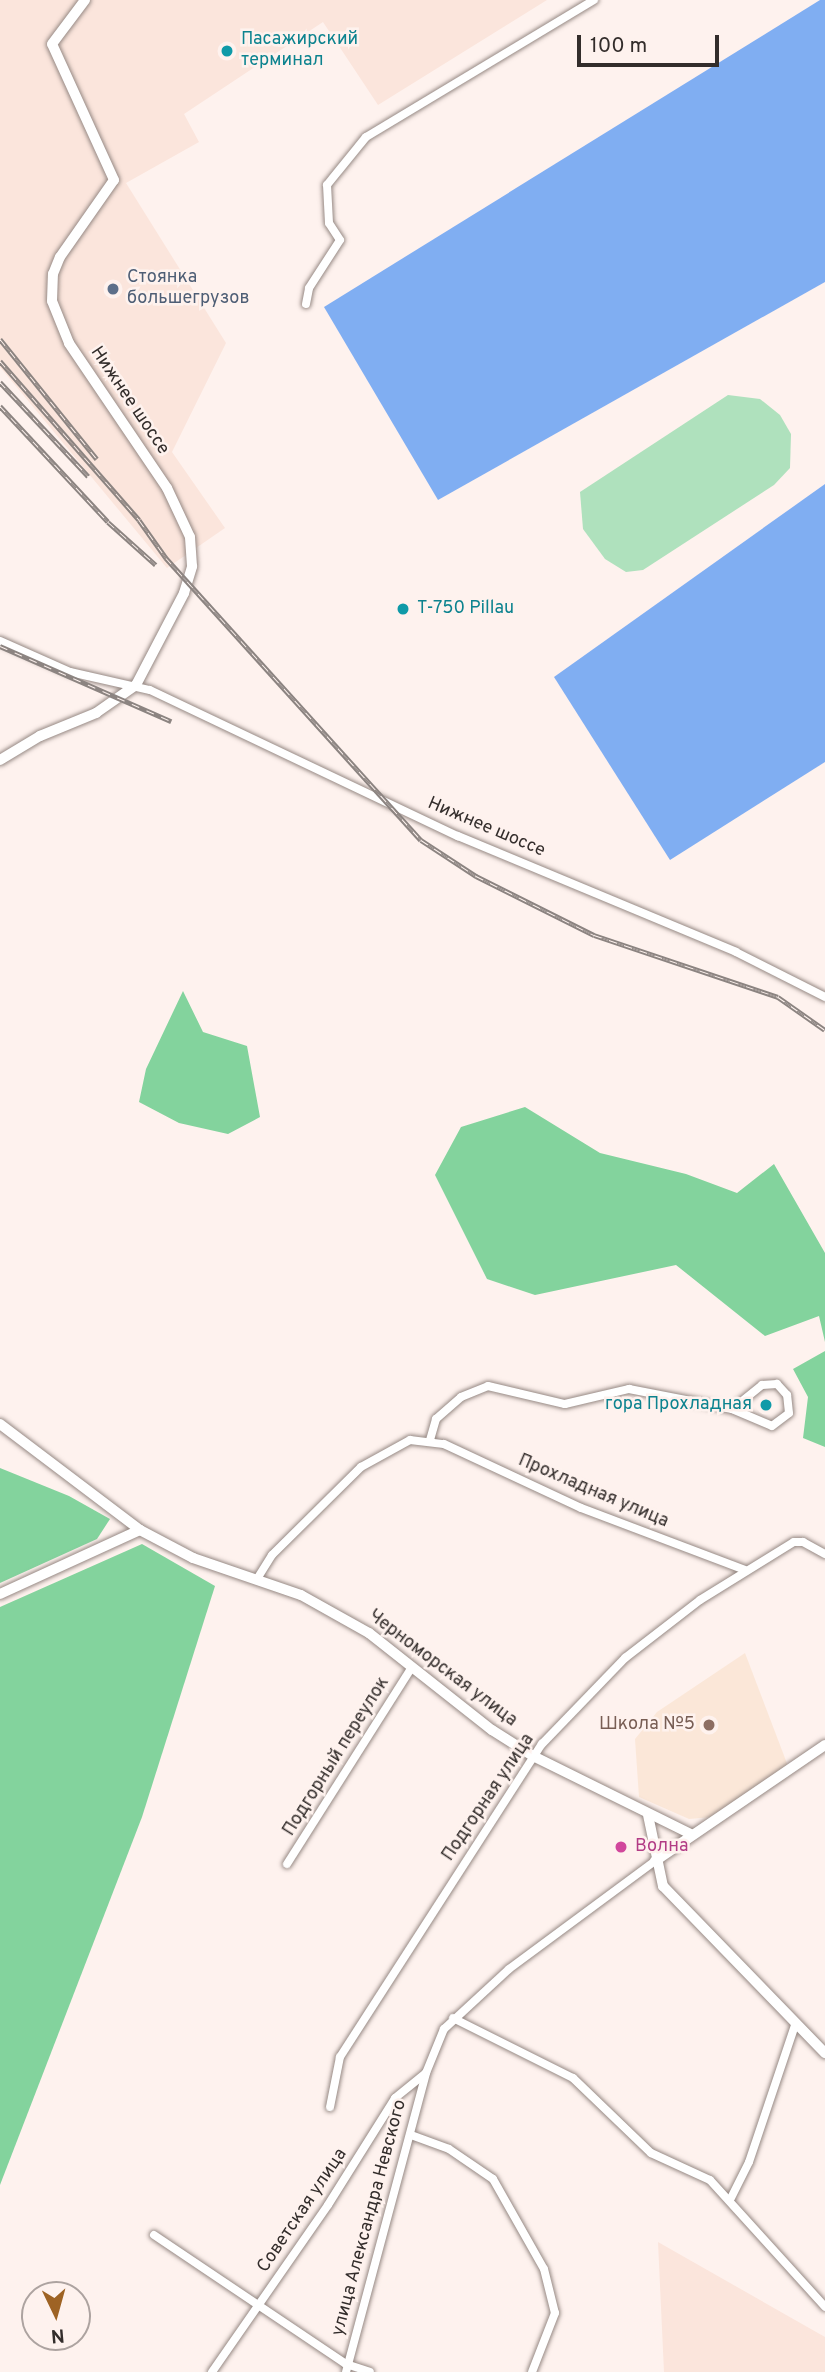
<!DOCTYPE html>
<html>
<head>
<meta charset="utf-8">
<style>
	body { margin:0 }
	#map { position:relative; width:825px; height:2372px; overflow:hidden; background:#fef2ee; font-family:Overpass,sans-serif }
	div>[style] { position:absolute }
	.built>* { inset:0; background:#fbe5dc }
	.education>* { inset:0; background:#fbe7d8 }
	.green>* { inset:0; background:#afe1bd }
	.forest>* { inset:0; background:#83d39d }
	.water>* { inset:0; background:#80aef2 }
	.roads { filter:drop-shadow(0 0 2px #968984) drop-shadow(0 0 2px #968984) }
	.street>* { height:8px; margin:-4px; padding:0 4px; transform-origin:4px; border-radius:4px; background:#fff }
	.secondary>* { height:10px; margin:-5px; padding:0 5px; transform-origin:5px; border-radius:5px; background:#fff }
	.rail>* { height:5px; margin-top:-2.5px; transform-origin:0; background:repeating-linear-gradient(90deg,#fef2ee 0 8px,#8c8481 0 16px); box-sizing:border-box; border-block:2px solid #8c8481 }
	.dots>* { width:19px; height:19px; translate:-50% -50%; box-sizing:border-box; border:4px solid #fef2ee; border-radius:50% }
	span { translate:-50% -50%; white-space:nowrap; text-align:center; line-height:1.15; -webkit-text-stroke:5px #fef2ee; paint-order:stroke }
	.culture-label { font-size:18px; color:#0d838f }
	.left { translate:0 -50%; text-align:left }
	.right { translate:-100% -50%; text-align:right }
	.service-label { font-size:18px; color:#4e5e75 }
	.street-label { font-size:18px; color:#332d2b }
	.education-label { font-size:18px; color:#785e54 }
	.hotel-label { font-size:18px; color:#b23c85 }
	.north { position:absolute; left:21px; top:2281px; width:70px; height:70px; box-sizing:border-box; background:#fef2ee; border:2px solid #ada3a0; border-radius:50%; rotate:175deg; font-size:19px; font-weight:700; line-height:28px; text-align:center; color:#332d2b }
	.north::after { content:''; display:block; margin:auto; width:24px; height:32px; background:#9e6324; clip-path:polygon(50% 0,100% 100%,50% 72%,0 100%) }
	.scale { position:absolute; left:577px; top:35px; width:142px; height:32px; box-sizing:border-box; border:4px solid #332d2b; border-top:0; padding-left:9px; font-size:21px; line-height:24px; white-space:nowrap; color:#332d2b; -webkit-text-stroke:5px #fef2ee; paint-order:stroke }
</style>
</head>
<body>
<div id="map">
	<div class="built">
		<i style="clip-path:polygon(0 0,547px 0,378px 105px,323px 22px,184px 114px,199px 142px,126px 183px,226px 343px,172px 452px,225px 528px,167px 568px,0 367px)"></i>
		<i style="clip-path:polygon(658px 2242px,825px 2337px,825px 2372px,664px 2372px)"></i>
	</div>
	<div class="education">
		<i style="clip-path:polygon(745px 1653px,788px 1766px,712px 1817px,689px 1819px,639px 1797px,635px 1739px,657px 1712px)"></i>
	</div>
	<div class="green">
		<i style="clip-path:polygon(728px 395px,760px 399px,780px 415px,791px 434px,790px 468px,774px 485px,643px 570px,626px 572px,605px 559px,583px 529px,580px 492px)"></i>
	</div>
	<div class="forest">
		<i style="clip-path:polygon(183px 991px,203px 1032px,247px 1046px,260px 1117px,228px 1134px,179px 1123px,139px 1102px,146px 1069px)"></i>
		<i style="clip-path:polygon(525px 1107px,600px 1153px,686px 1174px,737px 1193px,774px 1164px,825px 1253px,825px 1342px,819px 1316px,765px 1336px,676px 1265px,535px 1295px,487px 1279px,435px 1175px,461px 1127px)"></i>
		<i style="clip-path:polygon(825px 1351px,825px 1447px,803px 1438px,808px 1397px,793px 1369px)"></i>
		<i style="clip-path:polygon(0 1468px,69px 1496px,110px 1519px,97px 1539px,0 1583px)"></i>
		<i style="clip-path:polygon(142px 1544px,215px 1586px,142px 1817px,0 2185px,0 1607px)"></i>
	</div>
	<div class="water">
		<i style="clip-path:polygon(820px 0,825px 0,825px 282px,438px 500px,324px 307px)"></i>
		<i style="clip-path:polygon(825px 484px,825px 762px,670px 860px,554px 677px)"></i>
	</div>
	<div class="roads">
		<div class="street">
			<i style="left:306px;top:304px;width:16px;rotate:-79deg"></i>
			<i style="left:309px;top:288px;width:57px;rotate:-57.1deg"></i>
			<i style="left:340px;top:240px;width:20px;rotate:-123deg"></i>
			<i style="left:329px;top:223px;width:38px;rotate:-93deg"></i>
			<i style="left:327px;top:185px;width:62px;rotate:-50.9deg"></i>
			<i style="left:366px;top:137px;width:266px;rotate:-31deg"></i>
			<i style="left:0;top:641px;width:77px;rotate:23.9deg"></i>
			<i style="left:70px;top:672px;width:82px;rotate:12.7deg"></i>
			<i style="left:150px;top:690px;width:341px;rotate:25.4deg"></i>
			<i style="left:458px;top:836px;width:301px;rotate:22.6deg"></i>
			<i style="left:736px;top:952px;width:100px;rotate:26.8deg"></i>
			<i style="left:430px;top:1440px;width:22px;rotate:-74deg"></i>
			<i style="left:436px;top:1419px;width:33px;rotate:-41deg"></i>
			<i style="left:461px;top:1397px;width:29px;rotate:-22deg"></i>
			<i style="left:488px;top:1386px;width:79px;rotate:13.2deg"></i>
			<i style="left:565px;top:1404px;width:66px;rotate:-13.2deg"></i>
			<i style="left:629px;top:1389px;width:105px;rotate:11deg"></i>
			<i style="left:732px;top:1409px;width:43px;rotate:23deg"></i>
			<i style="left:772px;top:1426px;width:21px;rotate:-37deg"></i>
			<i style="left:789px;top:1413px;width:18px;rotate:-96deg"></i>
			<i style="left:787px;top:1395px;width:15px;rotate:-132deg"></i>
			<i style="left:777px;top:1384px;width:15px;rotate:176deg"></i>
			<i style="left:762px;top:1385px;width:38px;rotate:141deg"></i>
			<i style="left:257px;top:1579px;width:28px;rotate:-58deg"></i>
			<i style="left:272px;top:1555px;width:125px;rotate:-44.7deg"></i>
			<i style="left:361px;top:1467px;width:56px;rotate:-28.9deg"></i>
			<i style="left:410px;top:1440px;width:34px;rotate:7deg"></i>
			<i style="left:444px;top:1444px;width:151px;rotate:25deg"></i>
			<i style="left:581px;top:1508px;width:175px;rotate:20.7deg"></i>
			<i style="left:287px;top:1864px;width:233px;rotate:-57.6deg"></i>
			<i style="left:453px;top:2018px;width:134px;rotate:26.6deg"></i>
			<i style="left:573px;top:2078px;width:108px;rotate:43.9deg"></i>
			<i style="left:651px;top:2153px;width:65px;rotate:24.6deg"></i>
			<i style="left:710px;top:2180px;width:171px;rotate:47.8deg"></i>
			<i style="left:330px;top:2107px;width:51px;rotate:-78.7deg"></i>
			<i style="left:340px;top:2057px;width:373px;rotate:-57.2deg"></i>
			<i style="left:542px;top:1744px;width:120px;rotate:-46deg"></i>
			<i style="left:625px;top:1658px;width:95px;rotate:-37.7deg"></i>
			<i style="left:700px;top:1600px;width:110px;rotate:-31.7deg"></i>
			<i style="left:794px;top:1542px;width:9px"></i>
			<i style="left:803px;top:1542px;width:25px;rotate:29deg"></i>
			<i style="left:411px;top:2135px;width:40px;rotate:20.2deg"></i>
			<i style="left:449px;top:2149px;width:53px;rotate:34.3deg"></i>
			<i style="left:493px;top:2179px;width:103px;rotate:60.5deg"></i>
			<i style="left:544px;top:2269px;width:45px;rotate:76deg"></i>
			<i style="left:555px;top:2313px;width:63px;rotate:111.3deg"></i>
			<i style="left:731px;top:2198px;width:40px;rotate:-63.4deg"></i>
			<i style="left:749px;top:2162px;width:145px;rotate:-71.4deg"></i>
			<i style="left:154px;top:2235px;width:231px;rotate:33.9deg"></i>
			<i style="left:346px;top:2364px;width:25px;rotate:18deg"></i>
			<i style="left:212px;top:2372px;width:203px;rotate:-55.2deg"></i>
			<i style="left:328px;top:2205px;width:126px;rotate:-57.9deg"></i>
			<i style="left:395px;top:2098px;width:38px;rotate:-39deg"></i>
			<i style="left:346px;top:2372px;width:310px;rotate:-75deg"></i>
			<i style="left:426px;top:2073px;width:48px;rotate:-67.8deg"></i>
			<i style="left:444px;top:2029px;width:88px;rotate:-42.7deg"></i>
			<i style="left:509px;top:1969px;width:182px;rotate:-36.5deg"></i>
		</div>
		<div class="secondary">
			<i style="left:0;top:760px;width:47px;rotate:-31deg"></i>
			<i style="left:40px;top:736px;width:61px;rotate:-22.3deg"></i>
			<i style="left:96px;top:713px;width:49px;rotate:-35deg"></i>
			<i style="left:136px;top:685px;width:104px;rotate:-62.4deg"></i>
			<i style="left:184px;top:593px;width:28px;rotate:-73deg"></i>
			<i style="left:192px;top:566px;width:29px;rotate:-94deg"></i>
			<i style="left:190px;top:537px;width:54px;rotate:-115.1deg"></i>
			<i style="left:167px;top:488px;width:175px;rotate:-124.1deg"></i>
			<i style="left:69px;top:343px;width:45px;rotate:-112deg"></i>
			<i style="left:52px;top:301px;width:27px;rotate:-88deg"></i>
			<i style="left:53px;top:274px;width:18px;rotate:-68deg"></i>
			<i style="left:60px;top:257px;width:94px;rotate:-55deg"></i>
			<i style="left:114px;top:180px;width:149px;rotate:-114.5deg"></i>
			<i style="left:52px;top:44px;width:55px;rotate:-53.1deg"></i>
			<i style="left:0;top:1424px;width:176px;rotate:37.1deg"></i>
			<i style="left:140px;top:1530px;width:60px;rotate:27.8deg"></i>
			<i style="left:193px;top:1558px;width:114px;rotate:18.9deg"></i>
			<i style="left:301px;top:1595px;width:78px;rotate:29.2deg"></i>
			<i style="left:369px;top:1633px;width:157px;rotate:38.3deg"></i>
			<i style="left:492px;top:1730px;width:49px;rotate:32.4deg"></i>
			<i style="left:533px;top:1756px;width:178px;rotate:26.3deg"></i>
			<i style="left:0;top:1594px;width:154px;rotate:-24.6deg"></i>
			<i style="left:648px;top:1815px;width:73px;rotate:78.1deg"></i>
			<i style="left:663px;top:1886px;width:233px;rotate:45.9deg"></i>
			<i style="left:655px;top:1861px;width:206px;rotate:-34.3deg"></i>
		</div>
	</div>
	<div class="rail">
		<i style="left:0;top:339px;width:154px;rotate:51.1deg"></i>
		<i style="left:0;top:361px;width:211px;rotate:48.8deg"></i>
		<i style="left:139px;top:520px;width:47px;rotate:54.6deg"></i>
		<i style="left:166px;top:558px;width:380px;rotate:47.9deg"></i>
		<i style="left:421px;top:840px;width:66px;rotate:33.2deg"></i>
		<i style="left:476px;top:876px;width:132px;rotate:26.6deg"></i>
		<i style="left:594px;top:935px;width:194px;rotate:18.6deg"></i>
		<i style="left:778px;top:997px;width:57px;rotate:35.1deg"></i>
		<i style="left:0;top:382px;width:129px;rotate:46.9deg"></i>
		<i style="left:0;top:406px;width:158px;rotate:47deg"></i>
		<i style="left:108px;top:522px;width:64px;rotate:41.9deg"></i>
		<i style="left:0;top:646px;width:187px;rotate:23.7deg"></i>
	</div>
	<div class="dots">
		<i style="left:227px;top:51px;background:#0f9aa8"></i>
		<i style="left:113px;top:289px;background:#5c6f8a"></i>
		<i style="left:403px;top:609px;background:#0f9aa8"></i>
		<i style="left:766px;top:1405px;background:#0f9aa8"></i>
		<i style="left:709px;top:1725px;background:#8d6e63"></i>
		<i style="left:621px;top:1847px;background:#d1479c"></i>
	</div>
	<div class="culture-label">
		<span class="left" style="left:241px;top:51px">Пасажирский<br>терминал</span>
		<span class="left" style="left:417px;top:609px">T-750 Pillau</span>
		<span class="right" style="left:752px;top:1405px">гора Прохладная</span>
	</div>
	<div class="service-label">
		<span class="left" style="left:127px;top:289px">Стоянка<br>большегрузов</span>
	</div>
	<div class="street-label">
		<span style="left:129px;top:401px;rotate:56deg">Нижнее шоссе</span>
		<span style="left:486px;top:828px;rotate:23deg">Нижнее шоссе</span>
		<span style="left:593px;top:1492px;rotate:23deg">Прохладная улица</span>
		<span style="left:442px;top:1669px;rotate:37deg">Черноморская улица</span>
		<span style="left:337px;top:1757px;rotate:-58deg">Подгорный переулок</span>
		<span style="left:489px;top:1798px;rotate:-56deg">Подгорная улица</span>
		<span style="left:303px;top:2211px;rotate:-56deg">Советская улица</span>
		<span style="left:370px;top:2218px;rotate:-75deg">улица Александра Невского</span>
	</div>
	<div class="education-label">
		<span class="right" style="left:695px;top:1725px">Школа №5</span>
	</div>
	<div class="hotel-label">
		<span class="left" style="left:635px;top:1847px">Волна</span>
	</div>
	<div class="north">N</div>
	<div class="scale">100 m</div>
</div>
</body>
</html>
